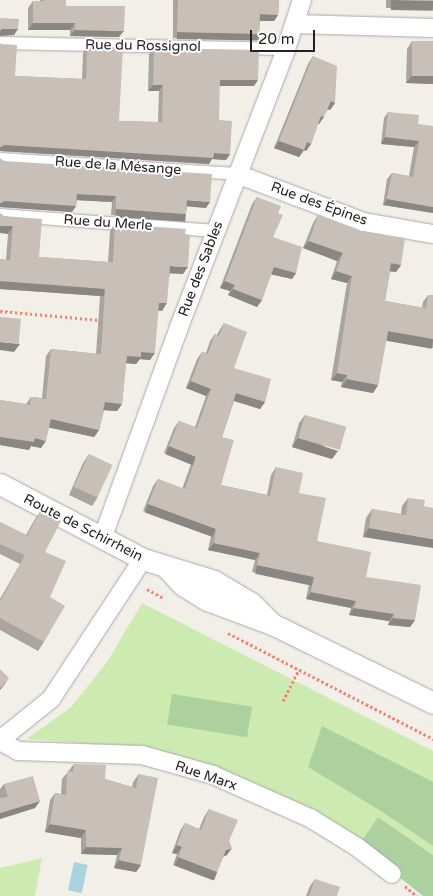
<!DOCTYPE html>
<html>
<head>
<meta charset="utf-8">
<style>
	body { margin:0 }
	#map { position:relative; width:433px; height:896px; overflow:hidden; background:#f2efe9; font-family:"Varela Round",sans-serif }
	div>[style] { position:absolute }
	.grass>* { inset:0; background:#cdebb0 }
	.forest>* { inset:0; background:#add19e; transform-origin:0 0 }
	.water>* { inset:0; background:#aad3df; transform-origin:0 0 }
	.path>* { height:3px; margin-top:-1.5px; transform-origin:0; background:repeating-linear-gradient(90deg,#fa8072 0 2.5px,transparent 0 5px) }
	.roads { filter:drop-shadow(0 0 1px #a9a9a9) drop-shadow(0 0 1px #a9a9a9) }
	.pedestrian>* { height:12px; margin:-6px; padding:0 6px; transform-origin:6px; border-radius:6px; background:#fff }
	.minor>* { height:18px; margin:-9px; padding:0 9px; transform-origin:9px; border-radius:9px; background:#fff }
	.tertiary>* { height:21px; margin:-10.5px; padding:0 10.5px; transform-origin:10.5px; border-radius:10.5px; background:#fff }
	.wall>* { inset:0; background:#aba49e; transform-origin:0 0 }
	.shaded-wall>* { inset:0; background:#8b8681; transform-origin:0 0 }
	.building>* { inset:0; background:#c7bfb8; transform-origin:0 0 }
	span { translate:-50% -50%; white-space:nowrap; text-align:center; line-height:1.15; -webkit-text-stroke:4px #fff; paint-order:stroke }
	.street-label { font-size:14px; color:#222 }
	.scale { position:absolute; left:250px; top:30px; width:65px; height:22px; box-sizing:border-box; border:2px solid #222; border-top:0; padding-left:6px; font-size:15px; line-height:18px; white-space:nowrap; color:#222; -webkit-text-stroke:4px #fff; paint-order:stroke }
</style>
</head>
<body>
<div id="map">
	<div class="grass">
		<i style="clip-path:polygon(142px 603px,433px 751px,433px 855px,378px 817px,359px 845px,211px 767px,152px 748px,27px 739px,71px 707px,107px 662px)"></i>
		<i style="clip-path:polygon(42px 858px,35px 896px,0 896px,0 868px)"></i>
	</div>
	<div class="forest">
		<i style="left:172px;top:694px;width:81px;height:31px;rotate:9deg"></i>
		<i style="clip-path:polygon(322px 726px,433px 782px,433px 846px,381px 811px,308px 767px)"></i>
		<i style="clip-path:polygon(378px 817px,433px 855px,433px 896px,423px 896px,359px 845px)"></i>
	</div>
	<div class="water">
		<i style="left:74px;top:862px;width:14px;height:29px;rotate:12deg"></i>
	</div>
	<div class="path">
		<i style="left:0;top:311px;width:101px;rotate:5.1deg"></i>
		<i style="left:147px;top:589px;width:18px;rotate:29deg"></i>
		<i style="left:228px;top:633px;width:231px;rotate:27.3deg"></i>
		<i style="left:283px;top:701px;width:35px;rotate:-63deg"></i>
		<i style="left:405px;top:886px;width:16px;rotate:40deg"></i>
	</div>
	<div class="roads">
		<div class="pedestrian">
			<i style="left:0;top:43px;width:286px;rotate:1.2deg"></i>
			<i style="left:0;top:159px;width:237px;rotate:3.6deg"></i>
			<i style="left:0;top:215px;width:217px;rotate:4.2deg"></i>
		</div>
		<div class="minor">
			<i style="left:295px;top:24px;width:138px;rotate:1.7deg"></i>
			<i style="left:237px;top:174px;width:136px;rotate:20.7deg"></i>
			<i style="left:364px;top:222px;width:70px;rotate:9.9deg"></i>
			<i style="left:102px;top:539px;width:226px;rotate:-70deg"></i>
			<i style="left:179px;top:327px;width:298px;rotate:-68.9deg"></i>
			<i style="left:286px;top:49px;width:52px;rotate:-71.9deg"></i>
			<i style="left:0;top:740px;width:65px;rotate:-38.8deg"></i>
			<i style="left:51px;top:699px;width:168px;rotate:-56.7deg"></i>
			<i style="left:0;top:741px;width:21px;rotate:29deg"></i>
			<i style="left:18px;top:751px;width:124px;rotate:1.8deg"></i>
			<i style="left:142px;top:755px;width:74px;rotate:15.7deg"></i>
			<i style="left:213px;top:775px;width:106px;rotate:23.9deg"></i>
			<i style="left:310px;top:818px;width:55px;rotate:31.7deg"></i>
			<i style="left:357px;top:847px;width:44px;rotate:37.6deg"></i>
		</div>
		<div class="tertiary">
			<i style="left:0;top:484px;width:161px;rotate:27.7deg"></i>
			<i style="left:143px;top:559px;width:74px;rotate:17.2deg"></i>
			<i style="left:214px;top:581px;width:43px;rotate:30.7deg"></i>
			<i style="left:251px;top:603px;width:30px;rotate:45deg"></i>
			<i style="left:167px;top:568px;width:23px;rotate:47deg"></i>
			<i style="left:183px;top:585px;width:28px;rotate:32deg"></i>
			<i style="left:207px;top:600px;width:69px;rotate:20.3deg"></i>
			<i style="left:272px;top:624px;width:179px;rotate:26.1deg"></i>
		</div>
	</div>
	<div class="wall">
		<i style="clip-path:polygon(40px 0,66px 0,66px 6px,119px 37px,70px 36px,70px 30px,28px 30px,28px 8px,33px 1px,40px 1px)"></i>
		<i style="clip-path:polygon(173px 0,279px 0,278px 15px,274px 21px,260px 21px,259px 34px,255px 40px,173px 38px)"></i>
		<i style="left:386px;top:0;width:47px;height:8px"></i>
		<i style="clip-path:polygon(412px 41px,433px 41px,433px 84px,406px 83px,407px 49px)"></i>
		<i style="clip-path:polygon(87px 47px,119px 121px,158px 122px,159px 91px,148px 91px,149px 54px,154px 48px,254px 86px,219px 86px,219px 120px,230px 154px,226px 160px,212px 159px,209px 164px,1px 151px,15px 76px,82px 79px,83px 53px)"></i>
		<i style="clip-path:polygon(313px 56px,335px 103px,330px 110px,328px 109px,319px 124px,318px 124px,311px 144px,306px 151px,304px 150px,299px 157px,274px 148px,308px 64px)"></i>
		<i style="clip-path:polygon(388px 112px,418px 124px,433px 213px,383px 205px,387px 179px,392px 173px,409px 176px,414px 147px,381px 144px,384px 118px)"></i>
		<i style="clip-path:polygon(4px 161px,206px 208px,187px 206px,186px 214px,182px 220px,111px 215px,112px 202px,77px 200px,76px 206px,72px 212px,1px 207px)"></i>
		<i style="clip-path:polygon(257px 197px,278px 213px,273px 237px,296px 273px,292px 279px,271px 274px,262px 300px,257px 307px,228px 295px,230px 291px,220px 288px,252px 204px)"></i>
		<i style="clip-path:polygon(0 213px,39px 257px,108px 262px,110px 231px,115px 224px,183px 274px,170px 273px,162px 311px,158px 310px,150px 360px,140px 359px,136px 364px,126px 363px,122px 404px,117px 411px,104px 410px,99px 430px,94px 437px,49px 427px,41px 448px,31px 446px,29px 450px,0 445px,0 400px,26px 404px,31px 397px,42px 398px,46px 356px,51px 349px,96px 354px,100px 296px,0 289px,0 259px,6px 260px,8px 234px)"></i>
		<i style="clip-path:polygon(318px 215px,401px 265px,396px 272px,390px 271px,385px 301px,422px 308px,423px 302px,428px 295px,433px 295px,433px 348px,386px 340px,378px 385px,373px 393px,341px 387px,342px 382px,331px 380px,347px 283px,331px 279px,337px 261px,303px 248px,313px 223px)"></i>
		<i style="clip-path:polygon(224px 323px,234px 368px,265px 402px,260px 409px,234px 401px,222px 437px,221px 485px,267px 495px,271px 475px,276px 467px,299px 493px,317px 541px,366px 577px,415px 620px,410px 627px,388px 625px,389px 621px,349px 615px,351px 608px,306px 599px,309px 584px,252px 572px,255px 560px,208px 550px,211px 536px,143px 511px,153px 486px,158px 479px,182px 489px,191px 464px,164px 453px,174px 428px,179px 421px,195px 427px,206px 396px,186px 388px,197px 359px,202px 352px,206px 353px,210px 341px,215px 334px,217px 335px,219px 331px)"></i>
		<i style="clip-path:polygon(305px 415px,332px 459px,292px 447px,299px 423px)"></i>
		<i style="clip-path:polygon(89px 454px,98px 497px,92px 506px,69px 495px,83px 463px)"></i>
		<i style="clip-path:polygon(408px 498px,424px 506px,363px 537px,366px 518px,372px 509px,401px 514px,402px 506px)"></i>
		<i style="clip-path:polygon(41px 510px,50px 597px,44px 642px,38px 651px,0 630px,0 599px,20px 564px,0 554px,0 522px,26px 535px,35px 519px)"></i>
		<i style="clip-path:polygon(74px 764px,105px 779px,132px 787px,133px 782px,139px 774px,141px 865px,136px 872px,114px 868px,117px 855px,81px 854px,81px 838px,45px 832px,50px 800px,55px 793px,61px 794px,62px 779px)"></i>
		<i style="clip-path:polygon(4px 784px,35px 808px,0 819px,0 789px)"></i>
		<i style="clip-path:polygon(209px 809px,229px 841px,227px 855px,223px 857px,217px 872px,212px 880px,173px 865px,177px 854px,172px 853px,180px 831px,185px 823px,199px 829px,204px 817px)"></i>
		<i style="clip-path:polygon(315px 879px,337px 896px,306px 896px,310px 886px)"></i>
	</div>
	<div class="shaded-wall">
		<i style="left:391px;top:0;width:42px;height:10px;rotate:1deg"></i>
		<i style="clip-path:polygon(260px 14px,278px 15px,274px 21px,255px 21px)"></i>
		<i style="clip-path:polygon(33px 23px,75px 23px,70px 30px,28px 30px)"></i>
		<i style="clip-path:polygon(1px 29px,18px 29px,14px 35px,0 36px,0 31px)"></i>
		<i style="clip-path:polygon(75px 30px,124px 31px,119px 37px,70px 36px)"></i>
		<i style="left:177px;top:32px;width:82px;height:7px;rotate:1deg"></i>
		<i style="clip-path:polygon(412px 76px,433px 76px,433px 84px,406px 83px)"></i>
		<i style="clip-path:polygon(220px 80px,258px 80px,254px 86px,215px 86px)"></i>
		<i style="clip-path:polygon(153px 85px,163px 85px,159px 91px,148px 91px)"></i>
		<i style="clip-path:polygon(331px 101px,335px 103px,330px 110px,326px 109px)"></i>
		<i style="clip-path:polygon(321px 116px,324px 117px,319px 124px,316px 124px)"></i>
		<i style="clip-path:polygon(385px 137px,419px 141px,414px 147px,381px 144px)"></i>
		<i style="clip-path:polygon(279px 141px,307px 142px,311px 144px,306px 151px,304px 150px,299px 157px,274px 148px)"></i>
		<i style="clip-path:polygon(5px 145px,214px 153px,230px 154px,226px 160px,212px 159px,209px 164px,0 151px,0 147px)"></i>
		<i style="clip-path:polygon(77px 194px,116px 196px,112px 202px,73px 200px)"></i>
		<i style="clip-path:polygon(387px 199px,433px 207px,433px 213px,383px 205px)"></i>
		<i style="clip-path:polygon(187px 200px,210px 202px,206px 208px,183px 206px)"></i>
		<i style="clip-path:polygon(5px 201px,76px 206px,72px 212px,0 207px,0 203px)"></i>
		<i style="left:116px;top:209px;width:70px;height:8px;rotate:4deg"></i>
		<i style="clip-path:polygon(0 226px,13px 226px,8px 234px,0 233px)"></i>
		<i style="clip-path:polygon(309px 241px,343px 253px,337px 261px,303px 248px)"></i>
		<i style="clip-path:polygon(391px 263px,401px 265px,396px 272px,386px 271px)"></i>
		<i style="clip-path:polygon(170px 266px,188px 267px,183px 274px,165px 273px)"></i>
		<i style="clip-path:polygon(274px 267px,296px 273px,292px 279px,269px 274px)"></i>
		<i style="clip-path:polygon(336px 271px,352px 276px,347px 283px,331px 279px)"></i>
		<i style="left:0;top:281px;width:105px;height:8px;rotate:4deg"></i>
		<i style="clip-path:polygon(225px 281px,235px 285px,230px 291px,220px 288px)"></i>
		<i style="clip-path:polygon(233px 289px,262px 300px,257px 307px,228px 295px)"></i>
		<i style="clip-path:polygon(159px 303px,167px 303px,162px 311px,154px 310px)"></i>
		<i style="left:388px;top:331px;width:46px;height:10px;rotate:10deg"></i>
		<i style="clip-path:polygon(0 342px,20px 344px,14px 352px,0 350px)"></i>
		<i style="clip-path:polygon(141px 352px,155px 353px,150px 360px,140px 359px,136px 364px,122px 363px,127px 356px)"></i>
		<i style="clip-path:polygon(337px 373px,347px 375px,342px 382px,331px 380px)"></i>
		<i style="clip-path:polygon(347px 379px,378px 385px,373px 393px,341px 387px)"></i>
		<i style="clip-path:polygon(191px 381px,211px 389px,206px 396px,186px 388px)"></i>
		<i style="clip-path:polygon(236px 393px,265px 402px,260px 409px,231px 400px)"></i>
		<i style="clip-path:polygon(105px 402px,122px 404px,117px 411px,100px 410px)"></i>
		<i style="clip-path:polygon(51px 419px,99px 430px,94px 437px,46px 427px)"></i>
		<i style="clip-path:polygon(0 437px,35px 438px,46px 441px,41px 448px,31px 446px,29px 450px,0 445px)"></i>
		<i style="clip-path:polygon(298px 438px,338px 451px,332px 459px,292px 447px)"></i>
		<i style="left:169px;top:446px;width:29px;height:9px;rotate:22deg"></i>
		<i style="left:148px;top:504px;width:72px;height:9px;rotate:20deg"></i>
		<i style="clip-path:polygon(369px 528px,433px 539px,433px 548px,363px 537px)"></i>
		<i style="clip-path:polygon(214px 543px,260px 553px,255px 560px,208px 550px)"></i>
		<i style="left:257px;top:565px;width:58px;height:9px;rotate:12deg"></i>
		<i style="clip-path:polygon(311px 592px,356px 601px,351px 608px,306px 599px)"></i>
		<i style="clip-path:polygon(354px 608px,394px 614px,389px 621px,349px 615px)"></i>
		<i style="clip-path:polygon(393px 618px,415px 620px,410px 627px,388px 625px)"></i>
		<i style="clip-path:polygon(9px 678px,4px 685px,0 690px,0 688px)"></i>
		<i style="clip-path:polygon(40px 801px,35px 808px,0 819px,0 813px)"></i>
		<i style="clip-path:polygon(50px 824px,86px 830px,81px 838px,45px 832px)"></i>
		<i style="clip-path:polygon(177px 845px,182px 847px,177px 854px,172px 853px)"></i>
		<i style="clip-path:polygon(86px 847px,122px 848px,117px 855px,81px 854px)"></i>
		<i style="clip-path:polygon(232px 848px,227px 855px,220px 858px,226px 850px)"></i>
		<i style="left:178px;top:857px;width:42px;height:9px;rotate:21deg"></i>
		<i style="clip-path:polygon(119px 860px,141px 865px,136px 872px,114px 868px)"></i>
	</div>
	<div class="building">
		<i style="clip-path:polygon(44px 0,66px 0,66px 6px,125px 6px,124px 31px,75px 30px,75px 23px,33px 23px,33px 1px,44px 1px)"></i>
		<i style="clip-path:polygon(178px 0,279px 0,278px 15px,260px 14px,259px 34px,177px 32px)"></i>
		<i style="clip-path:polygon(395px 0,433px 0,433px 1px)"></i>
		<i style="clip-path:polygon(0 18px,19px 19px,18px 29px,1px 29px,0 31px)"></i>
		<i style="left:412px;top:41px;width:21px;height:35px"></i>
		<i style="clip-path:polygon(0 43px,1px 44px,17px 45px,15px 76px,86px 79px,87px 47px,123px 47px,119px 121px,162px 122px,163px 85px,153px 85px,154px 48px,259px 50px,258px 80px,220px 80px,219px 120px,232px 121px,230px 154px,214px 153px,213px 158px,5px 145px,0 147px)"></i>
		<i style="clip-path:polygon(313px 56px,337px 66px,335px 103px,331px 101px,324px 117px,321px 116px,311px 144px,307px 142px,304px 150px,279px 141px)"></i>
		<i style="clip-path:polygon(388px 112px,419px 115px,418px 124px,433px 126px,433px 207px,387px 199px,392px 173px,413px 177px,419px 141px,385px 137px)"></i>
		<i style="clip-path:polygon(0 158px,4px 161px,212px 174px,210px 202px,187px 200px,186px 214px,116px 209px,116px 196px,77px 194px,76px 206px,5px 201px,0 203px)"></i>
		<i style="clip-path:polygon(257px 197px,281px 206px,278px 213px,283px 215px,273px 237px,302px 247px,296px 273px,274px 267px,262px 300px,233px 289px,235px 285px,225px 281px)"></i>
		<i style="clip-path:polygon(0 213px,4px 216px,42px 219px,39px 257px,109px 262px,113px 262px,115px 224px,186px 229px,185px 234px,190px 235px,188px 267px,170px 266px,167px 303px,159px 303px,155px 353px,141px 352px,141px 357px,127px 356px,122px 404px,105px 402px,99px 430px,51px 419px,46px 441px,35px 438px,34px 442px,0 437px,0 400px,30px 405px,31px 397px,46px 399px,51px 349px,101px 354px,105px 289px,0 281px,0 259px,10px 260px,13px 226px,0 226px)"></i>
		<i style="clip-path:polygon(318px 215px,360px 231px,405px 238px,401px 265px,391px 263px,385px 301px,426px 308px,428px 295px,433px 295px,433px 339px,388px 331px,378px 385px,347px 379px,347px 375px,337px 373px,352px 276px,336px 271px,343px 253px,309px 241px)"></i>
		<i style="left:0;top:317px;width:21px;height:25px;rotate:5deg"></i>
		<i style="clip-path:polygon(224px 323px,247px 332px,234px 368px,271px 379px,265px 402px,236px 393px,222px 437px,234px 440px,221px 485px,270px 496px,276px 467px,303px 473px,299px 493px,326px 498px,317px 541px,371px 552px,366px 577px,421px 585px,415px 620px,393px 618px,394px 614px,354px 608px,356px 601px,311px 592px,314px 577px,257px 565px,260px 553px,214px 543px,216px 529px,148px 504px,158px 479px,185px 489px,196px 457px,169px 446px,179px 421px,197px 428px,211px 389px,191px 381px,202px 352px,208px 354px,215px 334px,219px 336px)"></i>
		<i style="left:305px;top:415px;width:43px;height:24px;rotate:16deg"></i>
		<i style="left:89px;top:454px;width:26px;height:36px;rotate:25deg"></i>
		<i style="clip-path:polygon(408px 498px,425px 500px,424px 506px,433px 508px,433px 539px,369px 528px,372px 509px,406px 515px)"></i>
		<i style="clip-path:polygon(41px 510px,61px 521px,45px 552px,66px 561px,50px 597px,65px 606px,44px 642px,0 618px,0 602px,25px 555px,0 544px,0 522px,27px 536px)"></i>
		<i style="clip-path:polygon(0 669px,9px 678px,0 688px)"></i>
		<i style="clip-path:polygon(74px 764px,106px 765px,105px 779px,136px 788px,139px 774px,158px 778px,141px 865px,119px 860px,122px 848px,86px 847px,86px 830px,50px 824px,55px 793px,66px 795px,67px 771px,73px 772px)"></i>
		<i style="clip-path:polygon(33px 776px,40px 801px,0 813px,0 798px,8px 797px,4px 784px)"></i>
		<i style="clip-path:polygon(209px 809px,238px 820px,229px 841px,232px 848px,226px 850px,217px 872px,178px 857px,182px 847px,177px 845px,185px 823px,201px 830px)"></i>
		<i style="clip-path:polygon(315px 879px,340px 887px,337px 896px,309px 896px)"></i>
	</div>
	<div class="street-label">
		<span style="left:143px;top:46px;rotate:1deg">Rue du Rossignol</span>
		<span style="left:118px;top:166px;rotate:4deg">Rue de la Mésange</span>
		<span style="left:319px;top:204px;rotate:20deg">Rue des Épines</span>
		<span style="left:108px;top:223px;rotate:4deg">Rue du Merle</span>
		<span style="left:201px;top:269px;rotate:-69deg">Rue des Sables</span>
		<span style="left:83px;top:528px;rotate:27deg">Route de Schirrhein</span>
		<span style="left:206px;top:776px;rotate:19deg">Rue Marx</span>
	</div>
	<div class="scale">20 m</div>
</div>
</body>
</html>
